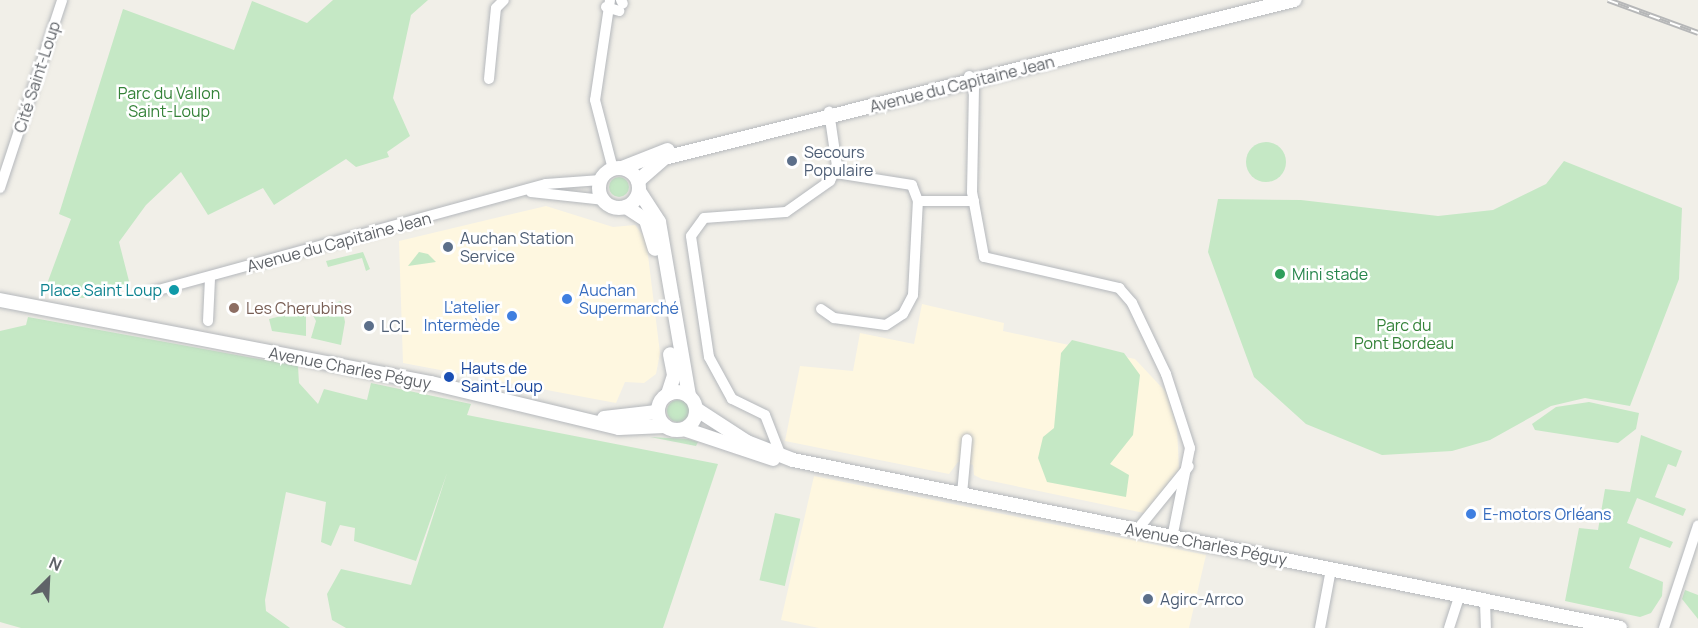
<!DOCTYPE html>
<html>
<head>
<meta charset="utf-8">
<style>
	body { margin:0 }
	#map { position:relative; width:1698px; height:628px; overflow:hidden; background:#f1efe8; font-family:Manrope,sans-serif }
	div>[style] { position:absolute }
	.commercial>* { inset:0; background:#fef7e0 }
	.green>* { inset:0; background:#c5e8c5; transform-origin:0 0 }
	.round { border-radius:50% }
	.roads { filter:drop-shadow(0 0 2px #b5b8bc) drop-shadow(0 0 2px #b5b8bc) }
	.street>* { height:10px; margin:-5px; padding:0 5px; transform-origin:5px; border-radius:5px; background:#fff }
	.secondary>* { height:14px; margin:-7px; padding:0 7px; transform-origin:7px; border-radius:7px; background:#fff }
	.secondary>.ring { margin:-7px; padding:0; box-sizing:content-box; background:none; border:14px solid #fff; border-radius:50% }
	.rail>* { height:6px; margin-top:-3px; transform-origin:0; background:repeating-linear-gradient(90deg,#fff 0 11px,#b6b7b8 0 22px); box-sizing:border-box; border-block:2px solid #b6b7b8 }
	.dots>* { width:16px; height:16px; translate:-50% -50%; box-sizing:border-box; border:3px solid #fff; border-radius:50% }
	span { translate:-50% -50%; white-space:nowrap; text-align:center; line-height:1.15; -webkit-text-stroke:5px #fff; paint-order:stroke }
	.street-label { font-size:16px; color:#5f6368 }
	.park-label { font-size:16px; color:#348238 }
	.service-label { font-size:16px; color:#4e5e75 }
	.left { translate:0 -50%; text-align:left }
	.leisure-label { font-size:16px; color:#27864d }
	.culture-label { font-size:16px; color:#0d838f }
	.right { translate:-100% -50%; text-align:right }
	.shop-label { font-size:16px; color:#366cbe }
	.education-label { font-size:16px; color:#785e54 }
	.transit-label { font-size:16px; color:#164399 }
	.north { position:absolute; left:18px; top:550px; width:60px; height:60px; -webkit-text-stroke:4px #fff; paint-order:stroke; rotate:24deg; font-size:16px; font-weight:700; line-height:24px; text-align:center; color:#5f6368 }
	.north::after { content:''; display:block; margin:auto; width:21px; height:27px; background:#5f6368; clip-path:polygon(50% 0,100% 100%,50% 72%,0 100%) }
</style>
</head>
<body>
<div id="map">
	<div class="commercial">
		<i style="clip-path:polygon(546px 206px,613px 227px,635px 225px,646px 239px,660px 353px,656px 374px,644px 383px,625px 382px,616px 403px,403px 363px,399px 241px)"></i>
		<i style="clip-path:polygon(922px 304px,1004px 323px,1003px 331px,1135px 359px,1166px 392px,1177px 428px,1179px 469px,1144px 513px,982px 479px,974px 475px,973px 465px,958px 462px,949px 474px,785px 441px,800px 366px,853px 371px,860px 333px,914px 344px)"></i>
		<i style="clip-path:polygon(814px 476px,1206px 555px,1189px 628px,819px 628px,781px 620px)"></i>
	</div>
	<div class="green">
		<i style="clip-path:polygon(333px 0,428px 0,411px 15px,393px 98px,410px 136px,387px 152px,389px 157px,356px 167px,346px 159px,274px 205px,263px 188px,208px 215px,181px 172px,146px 205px,119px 242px,130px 285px,83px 298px,44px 292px,71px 219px,59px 214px,123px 9px,234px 50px,252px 1px,307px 23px)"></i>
		<i class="round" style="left:1246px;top:142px;width:40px;height:40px"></i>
		<i style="clip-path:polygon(1564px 161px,1682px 208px,1679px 279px,1630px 406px,1585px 398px,1551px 406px,1490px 440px,1452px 451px,1382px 455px,1306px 424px,1254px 377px,1208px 252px,1218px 199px,1301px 200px,1438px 216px,1493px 210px,1546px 184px)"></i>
		<i class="round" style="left:609px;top:177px;width:20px;height:20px"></i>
		<i style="clip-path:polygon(363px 252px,370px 269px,366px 271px,362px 258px,328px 267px,326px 261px)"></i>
		<i style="clip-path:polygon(419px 252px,428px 254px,436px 262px,408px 266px)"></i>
		<i style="clip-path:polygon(341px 301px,345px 322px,341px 345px,311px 338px,316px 321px,310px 310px)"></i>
		<i style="clip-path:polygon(306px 310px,306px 336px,272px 331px,269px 319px)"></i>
		<i style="clip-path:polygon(28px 317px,298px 366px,299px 383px,318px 404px,324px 389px,367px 400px,371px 383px,471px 404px,467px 415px,718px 464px,663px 628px,346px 628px,332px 620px,327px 594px,341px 569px,411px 585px,447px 473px,416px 561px,354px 541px,355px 528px,340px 525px,331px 546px,321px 542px,326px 502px,286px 492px,265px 600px,266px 611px,290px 628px,21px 628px,0 622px,0 331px,26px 325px)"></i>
		<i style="clip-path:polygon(1072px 340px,1124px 353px,1140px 375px,1133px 435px,1110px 464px,1129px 475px,1126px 497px,1047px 482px,1038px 458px,1043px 437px,1054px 428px,1061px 353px)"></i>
		<i class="round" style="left:667px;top:400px;width:22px;height:22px"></i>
		<i style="clip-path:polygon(1589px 402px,1639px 413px,1636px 429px,1618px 443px,1535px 430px,1532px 424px,1556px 407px)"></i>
		<i style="clip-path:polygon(1641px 435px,1682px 451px,1676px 467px,1668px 464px,1655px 497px,1686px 509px,1683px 516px,1637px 498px,1627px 523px,1673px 542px,1670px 548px,1640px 537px,1629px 568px,1663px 582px,1662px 596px,1651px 613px,1640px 617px,1565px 601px,1579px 528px,1598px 530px,1605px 489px,1630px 492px)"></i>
		<i style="clip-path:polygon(650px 437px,688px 439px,698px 442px,696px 446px)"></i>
		<i style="left:775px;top:513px;width:26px;height:69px;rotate:13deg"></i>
		<i style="clip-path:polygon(1685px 590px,1698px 595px,1698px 619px,1682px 599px)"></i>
	</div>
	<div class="roads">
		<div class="street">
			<i style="left:610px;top:0;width:101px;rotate:98.5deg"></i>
			<i style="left:595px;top:100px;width:71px;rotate:75.4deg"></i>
			<i style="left:621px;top:0;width:4px;rotate:63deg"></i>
			<i style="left:606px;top:7px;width:14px;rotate:17deg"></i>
			<i style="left:969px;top:76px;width:13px;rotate:67deg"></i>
			<i style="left:974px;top:88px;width:104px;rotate:91.1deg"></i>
			<i style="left:972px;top:192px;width:66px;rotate:79.5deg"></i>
			<i style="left:984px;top:257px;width:139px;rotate:12.9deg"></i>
			<i style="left:1119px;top:288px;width:20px;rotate:49deg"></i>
			<i style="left:1132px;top:303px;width:79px;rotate:64.4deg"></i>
			<i style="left:1166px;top:374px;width:78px;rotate:72deg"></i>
			<i style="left:1190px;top:448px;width:92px;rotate:101.3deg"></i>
			<i style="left:489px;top:79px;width:71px;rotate:-84.4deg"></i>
			<i style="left:496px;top:8px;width:11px;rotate:-45deg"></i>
			<i style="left:0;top:188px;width:198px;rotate:-71.7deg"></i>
			<i style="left:531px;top:192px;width:72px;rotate:6.3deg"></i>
			<i style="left:918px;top:201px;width:56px"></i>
			<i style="left:151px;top:292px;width:409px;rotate:-15.3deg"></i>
			<i style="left:546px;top:184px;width:55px;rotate:-4.2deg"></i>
			<i style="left:821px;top:309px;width:16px;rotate:35deg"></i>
			<i style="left:834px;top:318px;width:52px;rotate:7.7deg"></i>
			<i style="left:886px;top:325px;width:20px;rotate:-33deg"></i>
			<i style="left:903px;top:314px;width:21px;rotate:-62deg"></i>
			<i style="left:913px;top:295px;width:94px;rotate:-87deg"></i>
			<i style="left:918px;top:201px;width:17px;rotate:-111deg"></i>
			<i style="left:912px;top:185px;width:77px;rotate:-171deg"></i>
			<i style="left:208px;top:321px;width:43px;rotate:-87.3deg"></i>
			<i style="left:781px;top:456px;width:44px;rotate:-111.3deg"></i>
			<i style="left:765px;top:415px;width:37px;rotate:-154deg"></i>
			<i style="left:732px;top:399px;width:48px;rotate:-118.7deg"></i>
			<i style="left:709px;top:357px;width:122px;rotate:-98.5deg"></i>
			<i style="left:691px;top:236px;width:22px;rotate:-54deg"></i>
			<i style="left:704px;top:218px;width:82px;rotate:-4.2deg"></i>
			<i style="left:786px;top:212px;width:54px;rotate:-35.2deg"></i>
			<i style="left:830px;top:181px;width:17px;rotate:-65deg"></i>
			<i style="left:837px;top:166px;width:55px;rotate:-98.4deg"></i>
			<i style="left:962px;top:494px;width:55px;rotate:-84.8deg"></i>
			<i style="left:1137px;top:530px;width:82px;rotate:-50.9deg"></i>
			<i style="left:1485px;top:602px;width:26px;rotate:88deg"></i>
			<i style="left:1320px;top:628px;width:60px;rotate:-79.4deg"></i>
			<i style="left:1449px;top:628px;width:33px;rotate:-72deg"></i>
			<i style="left:1664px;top:628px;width:108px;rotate:-71.7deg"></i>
		</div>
		<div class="secondary">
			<i style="left:622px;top:168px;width:49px;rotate:-21.4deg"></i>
			<i class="ring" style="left:599px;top:168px;width:26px;height:26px"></i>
			<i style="left:638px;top:181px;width:35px;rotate:-41deg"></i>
			<i style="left:664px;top:158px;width:650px;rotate:-14.08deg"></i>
			<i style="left:639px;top:191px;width:37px;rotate:57deg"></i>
			<i style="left:659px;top:222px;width:177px;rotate:80.2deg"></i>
			<i style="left:626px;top:207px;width:24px;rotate:33deg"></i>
			<i style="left:646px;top:220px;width:30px;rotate:73deg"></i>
			<i style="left:0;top:300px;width:439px;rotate:10.9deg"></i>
			<i style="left:431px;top:383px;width:193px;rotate:13.5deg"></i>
			<i style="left:619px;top:428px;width:46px;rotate:-2.5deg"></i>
			<i class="ring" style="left:658px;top:392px;width:24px;height:24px"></i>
			<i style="left:668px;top:394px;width:20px;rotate:-72deg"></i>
			<i style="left:674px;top:375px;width:21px;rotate:-101deg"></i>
			<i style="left:696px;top:409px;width:61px;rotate:32.9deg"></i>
			<i style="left:747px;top:442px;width:49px;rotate:21.4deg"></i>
			<i style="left:793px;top:460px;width:844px;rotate:11.48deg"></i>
			<i style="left:604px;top:418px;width:53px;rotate:-6.5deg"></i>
			<i style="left:684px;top:429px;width:94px;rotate:18.6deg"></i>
		</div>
	</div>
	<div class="rail">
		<i style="left:1608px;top:0;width:96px;rotate:20.1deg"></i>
	</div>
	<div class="dots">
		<i style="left:792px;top:161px;background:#5c6f8a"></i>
		<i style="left:448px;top:247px;background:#5c6f8a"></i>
		<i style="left:1280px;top:274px;background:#2e9e5b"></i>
		<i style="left:174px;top:290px;background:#0f9aa8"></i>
		<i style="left:567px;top:299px;background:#3f7fe0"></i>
		<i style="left:234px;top:308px;background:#8d6e63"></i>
		<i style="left:512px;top:316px;background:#3f7fe0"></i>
		<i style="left:369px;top:326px;background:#5c6f8a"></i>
		<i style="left:449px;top:377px;background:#1a4fb4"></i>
		<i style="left:1471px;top:514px;background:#3f7fe0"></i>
		<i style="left:1148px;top:599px;background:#5c6f8a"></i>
	</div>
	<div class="street-label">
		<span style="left:37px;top:77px;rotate:-72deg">Cité Saint-Loup</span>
		<span style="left:962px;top:84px;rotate:-14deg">Avenue du Capitaine Jean</span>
		<span style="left:339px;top:242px;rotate:-15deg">Avenue du Capitaine Jean</span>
		<span style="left:350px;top:368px;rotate:11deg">Avenue Charles Péguy</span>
		<span style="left:1206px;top:544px;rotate:11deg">Avenue Charles Péguy</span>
	</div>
	<div class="park-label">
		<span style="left:169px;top:102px">Parc du Vallon<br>Saint-Loup</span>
		<span style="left:1404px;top:334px">Parc du<br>Pont Bordeau</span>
	</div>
	<div class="service-label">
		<span class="left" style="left:804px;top:161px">Secours<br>Populaire</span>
		<span class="left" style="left:460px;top:247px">Auchan Station<br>Service</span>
		<span class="left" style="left:381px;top:326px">LCL</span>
		<span class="left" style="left:1160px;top:599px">Agirc-Arrco</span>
	</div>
	<div class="leisure-label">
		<span class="left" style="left:1292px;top:274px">Mini stade</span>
	</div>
	<div class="culture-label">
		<span class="right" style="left:162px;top:290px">Place Saint Loup</span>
	</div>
	<div class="shop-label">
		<span class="left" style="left:579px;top:299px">Auchan<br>Supermarché</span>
		<span class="right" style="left:500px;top:316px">L'atelier<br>Intermède</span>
		<span class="left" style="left:1483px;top:514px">E-motors Orléans</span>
	</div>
	<div class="education-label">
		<span class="left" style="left:246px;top:308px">Les Cherubins</span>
	</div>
	<div class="transit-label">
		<span class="left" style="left:461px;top:377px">Hauts de<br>Saint-Loup</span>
	</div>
	<div class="north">N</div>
</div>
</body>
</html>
